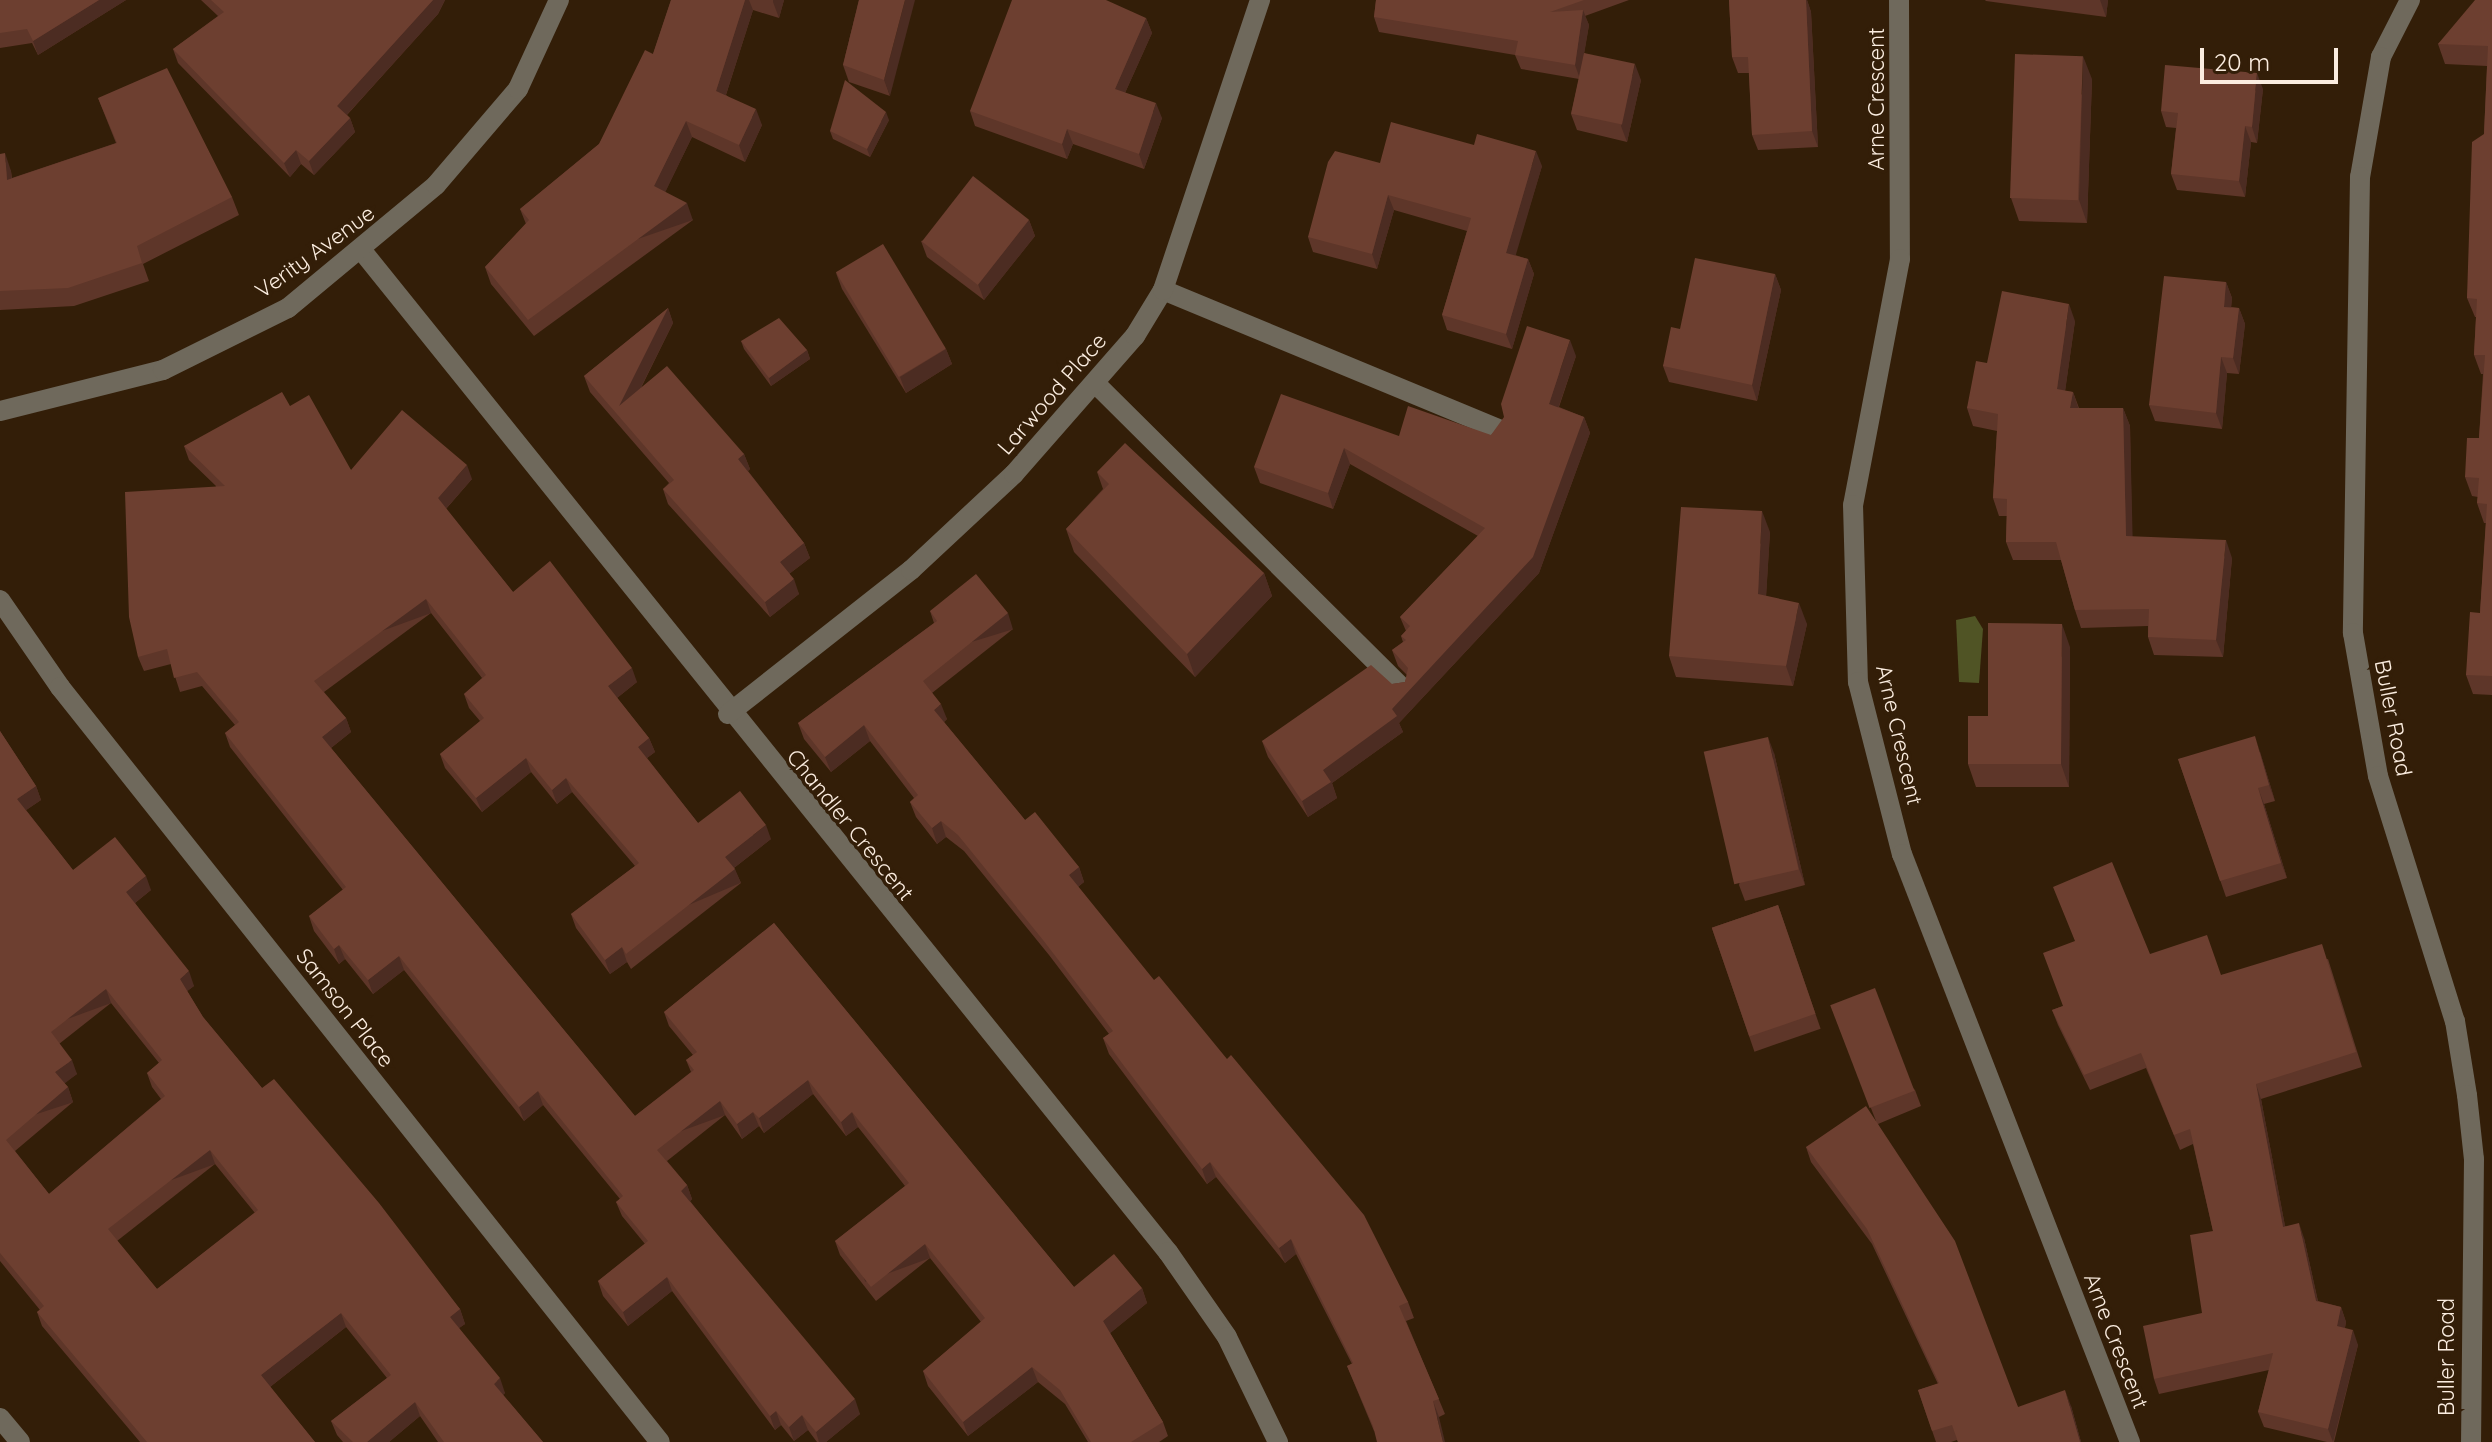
<!DOCTYPE html>
<html>
<head>
<meta charset="utf-8">
<style>
	body { margin:0 }
	#map { position:relative; width:2492px; height:1442px; overflow:hidden; background:#331e08; font-family:Quicksand,sans-serif }
	div>[style] { position:absolute }
	.water>* { inset:0; background:#505425 }
	.minor>* { height:20px; margin:-10px; padding:0 10px; transform-origin:10px; border-radius:10px; background:#6f695c }
	.wall>* { inset:0; background:#5e3629; transform-origin:0 0 }
	.shaded-wall>* { inset:0; background:#4c2c22; transform-origin:0 0 }
	.building>* { inset:0; background:#6d3f30; transform-origin:0 0 }
	span { translate:-50% -50%; white-space:nowrap; text-align:center; line-height:1.15; -webkit-text-stroke:7px #331e08; paint-order:stroke }
	.street-label { font-size:22px; color:#fbede0 }
	.scale { position:absolute; left:2200px; top:48px; width:138px; height:36px; box-sizing:border-box; border:4px solid #fbede0; border-top:0; padding-left:10px; font-size:24px; line-height:28px; white-space:nowrap; color:#fbede0; -webkit-text-stroke:6px #331e08; paint-order:stroke }
</style>
</head>
<body>
<div id="map">
	<div class="water">
		<i style="clip-path:polygon(1975px 616px,1983px 629px,1979px 683px,1959px 682px,1956px 620px)"></i>
	</div>
	<div class="minor">
		<i style="left:1899px;top:0;width:259px;rotate:89.8deg"></i>
		<i style="left:1900px;top:259px;width:250px;rotate:100.8deg"></i>
		<i style="left:1853px;top:505px;width:177px;rotate:88.4deg"></i>
		<i style="left:1858px;top:682px;width:178px;rotate:75.7deg"></i>
		<i style="left:1902px;top:854px;width:631px;rotate:68.81deg"></i>
		<i style="left:2410px;top:0;width:64px;rotate:117deg"></i>
		<i style="left:2381px;top:57px;width:122px;rotate:99.9deg"></i>
		<i style="left:2360px;top:177px;width:456px;rotate:90.9deg"></i>
		<i style="left:2353px;top:633px;width:145px;rotate:80.1deg"></i>
		<i style="left:2378px;top:776px;width:257px;rotate:72.6deg"></i>
		<i style="left:2455px;top:1021px;width:75px;rotate:80.8deg"></i>
		<i style="left:2467px;top:1095px;width:64px;rotate:83.8deg"></i>
		<i style="left:2474px;top:1159px;width:283px;rotate:90.6deg"></i>
		<i style="left:363px;top:252px;width:1284px;rotate:51.17deg"></i>
		<i style="left:1168px;top:1252px;width:103px;rotate:55.2deg"></i>
		<i style="left:1227px;top:1337px;width:117px;rotate:64.1deg"></i>
		<i style="left:1163px;top:290px;width:363px;rotate:22.5deg"></i>
		<i style="left:1096px;top:384px;width:431px;rotate:44.8deg"></i>
		<i style="left:0;top:411px;width:168px;rotate:-14.1deg"></i>
		<i style="left:163px;top:370px;width:140px;rotate:-26.4deg"></i>
		<i style="left:288px;top:308px;width:192px;rotate:-39.7deg"></i>
		<i style="left:436px;top:185px;width:126px;rotate:-49.5deg"></i>
		<i style="left:518px;top:89px;width:98px;rotate:-65.3deg"></i>
		<i style="left:0;top:600px;width:106px;rotate:55.4deg"></i>
		<i style="left:60px;top:687px;width:964px;rotate:51.53deg"></i>
		<i style="left:728px;top:714px;width:233px;rotate:-38.2deg"></i>
		<i style="left:911px;top:570px;width:141px;rotate:-43deg"></i>
		<i style="left:1014px;top:474px;width:184px;rotate:-48.8deg"></i>
		<i style="left:1135px;top:336px;width:54px;rotate:-58.7deg"></i>
		<i style="left:1163px;top:290px;width:306px;rotate:-71.5deg"></i>
		<i style="left:0;top:1418px;width:31px;rotate:50deg"></i>
	</div>
	<div class="wall">
		<i style="clip-path:polygon(0 0,126px 0,38px 55px,32px 43px,0 48px)"></i>
		<i style="clip-path:polygon(201px 0,445px 0,438px 14px,347px 115px,350px 118px,355px 132px,314px 175px,301px 164px,290px 177px,178px 63px,173px 49px,218px 16px)"></i>
		<i style="clip-path:polygon(671px 0,784px 0,779px 18px,753px 10px,726px 95px,762px 125px,745px 162px,692px 137px,665px 192px,693px 220px,534px 336px,491px 284px,485px 267px,526px 224px,520px 209px,599px 144px,653px 54px)"></i>
		<i style="clip-path:polygon(859px 0,890px 96px,849px 82px,843px 65px)"></i>
		<i style="clip-path:polygon(1376px 0,1629px 0,1585px 16px,1589px 25px,1584px 53px,1641px 80px,1627px 142px,1577px 130px,1571px 114px,1579px 79px,1521px 69px,1515px 55px,1379px 32px,1374px 17px)"></i>
		<i style="clip-path:polygon(1729px 0,1807px 0,1811px 12px,1818px 147px,1758px 150px,1752px 135px,1749px 73px,1738px 73px,1732px 57px)"></i>
		<i style="clip-path:polygon(1985px 0,2108px 0,2106px 17px,1986px 1px)"></i>
		<i style="clip-path:polygon(2492px 0,2492px 695px,2473px 694px,2466px 675px,2480px 613px,2486px 523px,2484px 523px,2477px 503px,2478px 497px,2472px 496px,2465px 477px,2479px 438px,2483px 374px,2481px 374px,2474px 355px,2476px 317px,2475px 317px,2467px 298px,2484px 134px,2487px 66px,2445px 64px,2438px 44px)"></i>
		<i style="clip-path:polygon(1146px 18px,1152px 33px,1125px 93px,1162px 118px,1144px 169px,1073px 144px,1067px 159px,975px 126px,970px 111px)"></i>
		<i style="clip-path:polygon(2092px 79px,2087px 223px,2019px 221px,2011px 198px)"></i>
		<i style="clip-path:polygon(2263px 89px,2257px 143px,2251px 142px,2245px 197px,2177px 190px,2171px 174px,2176px 128px,2166px 127px,2161px 111px)"></i>
		<i style="clip-path:polygon(98px 98px,232px 197px,239px 215px,143px 264px,149px 281px,74px 306px,0 310px,0 154px,11px 171px,12px 178px,116px 143px)"></i>
		<i style="clip-path:polygon(889px 120px,870px 157px,833px 139px,830px 131px)"></i>
		<i style="clip-path:polygon(1380px 163px,1542px 166px,1515px 255px,1528px 259px,1534px 274px,1512px 349px,1447px 330px,1442px 315px,1467px 231px,1394px 210px,1377px 269px,1313px 252px,1308px 237px)"></i>
		<i style="clip-path:polygon(1029px 220px,1035px 236px,984px 300px,927px 257px,921px 241px)"></i>
		<i style="clip-path:polygon(836px 273px,946px 349px,952px 364px,906px 393px,842px 289px)"></i>
		<i style="clip-path:polygon(1775px 274px,1781px 290px,1757px 401px,1669px 382px,1663px 366px,1680px 329px)"></i>
		<i style="clip-path:polygon(2226px 282px,2232px 298px,2231px 307px,2239px 308px,2245px 324px,2239px 374px,2227px 373px,2222px 429px,2155px 421px,2149px 405px)"></i>
		<i style="clip-path:polygon(668px 308px,673px 323px,641px 388px,744px 454px,750px 469px,748px 471px,804px 543px,810px 558px,789px 574px,799px 594px,770px 617px,668px 504px,663px 489px,669px 483px,590px 392px,584px 376px)"></i>
		<i style="clip-path:polygon(2075px 321px,2065px 391px,2073px 392px,2079px 408px,2123px 408px,2130px 426px,2132px 537px,2232px 558px,2223px 657px,2154px 655px,2148px 637px,2148px 626px,2081px 628px,2075px 610px,2061px 560px,2013px 560px,2006px 542px,2007px 516px,1999px 516px,1993px 498px,1997px 431px,1973px 426px,1967px 408px,1987px 363px)"></i>
		<i style="clip-path:polygon(741px 341px,807px 350px,810px 359px,771px 386px,744px 349px)"></i>
		<i style="clip-path:polygon(1576px 356px,1559px 407px,1584px 417px,1590px 433px,1539px 573px,1399px 723px,1403px 732px,1332px 783px,1337px 798px,1308px 817px,1268px 757px,1262px 741px,1392px 684px,1405px 682px,1407px 675px,1398px 666px,1392px 650px,1403px 642px,1401px 636px,1406px 631px,1400px 617px,1478px 536px,1350px 464px,1333px 509px,1260px 483px,1254px 467px,1399px 436px,1491px 435px)"></i>
		<i style="clip-path:polygon(290px 406px,351px 470px,472px 479px,446px 509px,513px 592px,637px 682px,617px 698px,649px 738px,655px 752px,647px 758px,698px 823px,771px 839px,734px 868px,741px 883px,631px 969px,627px 962px,610px 974px,576px 928px,571px 914px,635px 866px,572px 792px,557px 804px,531px 772px,482px 812px,445px 768px,440px 754px,480px 721px,469px 708px,464px 694px,482px 678px,431px 613px,324px 692px,346px 718px,351px 732px,331px 748px,635px 1116px,691px 1072px,686px 1060px,693px 1055px,669px 1026px,664px 1012px,774px 923px,1074px 1287px,1142px 1288px,1147px 1303px,1110px 1333px,1163px 1422px,1168px 1436px,1159px 1442px,1088px 1442px,1065px 1404px,1038px 1382px,968px 1436px,928px 1386px,923px 1371px,981px 1322px,930px 1258px,876px 1301px,840px 1255px,835px 1241px,905px 1186px,858px 1127px,846px 1136px,813px 1094px,764px 1133px,759px 1126px,742px 1139px,725px 1115px,667px 1161px,687px 1185px,692px 1199px,690px 1201px,860px 1414px,826px 1442px,817px 1442px,808px 1430px,794px 1441px,781px 1425px,775px 1430px,672px 1291px,628px 1326px,603px 1296px,598px 1281px,645px 1244px,622px 1216px,616px 1202px,620px 1199px,543px 1105px,524px 1121px,404px 970px,373px 994px,345px 959px,339px 964px,314px 931px,309px 916px,343px 890px,230px 747px,225px 733px,235px 725px,202px 686px,180px 692px,171px 664px,144px 671px,138px 657px,216px 486px,189px 460px,184px 446px)"></i>
		<i style="clip-path:polygon(1097px 472px,1264px 573px,1272px 596px,1195px 677px,1074px 552px,1066px 529px,1103px 489px)"></i>
		<i style="clip-path:polygon(1770px 532px,1766px 596px,1807px 624px,1793px 686px,1676px 677px,1669px 656px)"></i>
		<i style="clip-path:polygon(930px 611px,1013px 629px,932px 693px,947px 719px,944px 722px,1025px 820px,1079px 867px,1084px 882px,1078px 887px,1408px 1302px,1414px 1318px,1406px 1321px,1445px 1414px,1439px 1417px,1374px 1431px,1347px 1366px,1352px 1364px,1296px 1254px,1285px 1263px,1216px 1177px,1207px 1184px,1109px 1054px,1103px 1038px,1109px 1034px,1049px 955px,964px 851px,946px 837px,937px 844px,916px 817px,910px 802px,914px 798px,870px 741px,831px 772px,804px 739px,798px 723px,934px 623px)"></i>
		<i style="clip-path:polygon(2070px 647px,2069px 787px,1976px 787px,1968px 764px)"></i>
		<i style="clip-path:polygon(evenodd,0 731px,36px 786px,41px 800px,26px 810px,73px 870px,151px 890px,135px 903px,194px 986px,187px 991px,203px 1017px,262px 1088px,460px 1309px,465px 1324px,459px 1328px,505px 1393px,503px 1395px,543px 1442px,438px 1442px,420px 1416px,389px 1442px,343px 1442px,337px 1435px,331px 1421px,387px 1378px,346px 1327px,270px 1387px,315px 1442px,140px 1442px,42px 1326px,37px 1312px,40px 1310px,0 1261px,0 731px,111px 1003px,159px 1063px,147px 1073px,152px 1087px,161px 1099px,49px 1194px,15px 1151px,73px 1102px,68px 1087px,64px 1083px,77px 1074px,59px 1044px,111px 1003px,0 731px,215px 1164px,255px 1213px,157px 1289px,117px 1241px,215px 1164px)"></i>
		<i style="clip-path:polygon(2260px 752px,2275px 801px,2264px 804px,2287px 878px,2226px 897px,2178px 759px)"></i>
		<i style="clip-path:polygon(1774px 753px,1805px 885px,1745px 901px,1739px 885px)"></i>
		<i style="left:1778px;top:905px;width:131px;height:70px;rotate:71deg"></i>
		<i style="clip-path:polygon(2150px 954px,2221px 975px,2328px 959px,2362px 1067px,2261px 1099px,2285px 1226px,2304px 1238px,2318px 1301px,2341px 1307px,2346px 1322px,2345px 1328px,2358px 1345px,2334px 1442px,2327px 1442px,2264px 1427px,2258px 1412px,2269px 1370px,2159px 1394px,2154px 1379px,2202px 1313px,2213px 1231px,2193px 1144px,2180px 1150px,2146px 1068px,2090px 1090px,2058px 1025px,2052px 1010px,2063px 1006px)"></i>
		<i style="clip-path:polygon(1831px 1006px,1915px 1090px,1921px 1106px,1878px 1124px,2018px 1407px,2071px 1406px,2081px 1442px,1958px 1442px,1957px 1440px,1951px 1442px,1936px 1442px,1918px 1390px,1938px 1384px,1872px 1244px,1811px 1162px,1806px 1147px,1876px 1121px)"></i>
	</div>
	<div class="shaded-wall">
		<i style="clip-path:polygon(99px 0,126px 0,38px 55px,33px 41px)"></i>
		<i style="clip-path:polygon(433px 0,445px 0,438px 14px,342px 120px,337px 106px)"></i>
		<i style="clip-path:polygon(745px 0,749px 0,753px 10px,722px 107px,716px 91px)"></i>
		<i style="clip-path:polygon(773px 0,784px 0,779px 18px,773px 2px)"></i>
		<i style="clip-path:polygon(905px 0,915px 0,890px 96px,884px 80px)"></i>
		<i style="clip-path:polygon(1806px 0,1807px 0,1811px 12px,1818px 147px,1812px 131px)"></i>
		<i style="clip-path:polygon(2100px 0,2108px 0,2106px 17px)"></i>
		<i style="clip-path:polygon(1583px 10px,1589px 25px,1580px 79px,1575px 65px)"></i>
		<i style="clip-path:polygon(1146px 18px,1152px 33px,1120px 104px,1115px 89px)"></i>
		<i style="clip-path:polygon(2083px 56px,2092px 79px,2087px 223px,2079px 200px)"></i>
		<i style="clip-path:polygon(1635px 64px,1641px 80px,1627px 142px,1621px 126px)"></i>
		<i style="clip-path:polygon(2257px 73px,2263px 89px,2257px 143px,2252px 127px)"></i>
		<i style="clip-path:polygon(1156px 103px,1162px 118px,1144px 169px,1139px 154px)"></i>
		<i style="clip-path:polygon(756px 109px,762px 125px,745px 162px,739px 145px)"></i>
		<i style="clip-path:polygon(886px 112px,889px 120px,870px 157px,867px 149px)"></i>
		<i style="clip-path:polygon(350px 118px,355px 132px,314px 175px,309px 161px)"></i>
		<i style="clip-path:polygon(686px 121px,692px 137px,660px 203px,654px 186px)"></i>
		<i style="clip-path:polygon(2245px 126px,2251px 142px,2245px 197px,2239px 181px)"></i>
		<i style="clip-path:polygon(1067px 129px,1073px 144px,1067px 159px,1062px 144px)"></i>
		<i style="clip-path:polygon(296px 150px,301px 164px,290px 177px,284px 163px)"></i>
		<i style="clip-path:polygon(1536px 151px,1542px 166px,1512px 268px,1506px 253px)"></i>
		<i style="clip-path:polygon(5px 153px,11px 171px,13px 198px,7px 180px)"></i>
		<i style="clip-path:polygon(1388px 195px,1394px 210px,1377px 269px,1372px 254px)"></i>
		<i style="left:687px;top:203px;width:18px;height:197px;rotate:71deg"></i>
		<i style="clip-path:polygon(1029px 220px,1035px 236px,984px 300px,978px 284px)"></i>
		<i style="clip-path:polygon(1528px 259px,1534px 274px,1512px 349px,1506px 334px)"></i>
		<i style="clip-path:polygon(1775px 274px,1781px 290px,1757px 401px,1752px 385px)"></i>
		<i style="clip-path:polygon(2226px 282px,2232px 298px,2230px 322px,2224px 307px)"></i>
		<i style="clip-path:polygon(2069px 304px,2075px 321px,2063px 406px,2057px 389px)"></i>
		<i style="clip-path:polygon(668px 308px,673px 323px,624px 421px,619px 406px)"></i>
		<i style="clip-path:polygon(2239px 308px,2245px 324px,2239px 374px,2233px 358px)"></i>
		<i style="clip-path:polygon(1570px 340px,1576px 356px,1554px 420px,1549px 404px)"></i>
		<i style="clip-path:polygon(946px 349px,952px 364px,906px 393px,900px 377px)"></i>
		<i style="clip-path:polygon(807px 350px,810px 359px,771px 386px,769px 378px)"></i>
		<i style="clip-path:polygon(2221px 357px,2227px 373px,2222px 429px,2216px 413px)"></i>
		<i style="clip-path:polygon(2073px 392px,2079px 410px,2070px 408px)"></i>
		<i style="clip-path:polygon(2123px 408px,2130px 426px,2133px 554px,2126px 536px)"></i>
		<i style="clip-path:polygon(1584px 417px,1590px 433px,1539px 573px,1399px 723px,1403px 732px,1332px 783px,1337px 798px,1308px 817px,1302px 801px,1323px 770px,1392px 709px)"></i>
		<i style="clip-path:polygon(1344px 448px,1350px 464px,1333px 509px,1328px 493px)"></i>
		<i style="clip-path:polygon(744px 454px,750px 469px,744px 474px,738px 459px)"></i>
		<i style="clip-path:polygon(467px 465px,472px 479px,443px 512px,438px 498px)"></i>
		<i style="clip-path:polygon(1762px 511px,1770px 532px,1765px 615px,1758px 594px)"></i>
		<i style="clip-path:polygon(2226px 540px,2232px 558px,2223px 657px,2216px 640px)"></i>
		<i style="clip-path:polygon(804px 543px,810px 558px,785px 577px,780px 562px)"></i>
		<i style="clip-path:polygon(1264px 573px,1272px 596px,1195px 677px,1187px 654px)"></i>
		<i style="clip-path:polygon(794px 579px,799px 594px,770px 617px,765px 602px)"></i>
		<i style="left:426px;top:599px;width:15px;height:139px;rotate:70deg"></i>
		<i style="clip-path:polygon(1799px 603px,1807px 624px,1793px 686px,1786px 666px)"></i>
		<i style="left:1008px;top:613px;width:17px;height:109px;rotate:73deg"></i>
		<i style="clip-path:polygon(2062px 624px,2070px 647px,2069px 787px,2061px 764px)"></i>
		<i style="clip-path:polygon(632px 668px,637px 682px,613px 701px,608px 686px)"></i>
		<i style="clip-path:polygon(941px 704px,947px 719px,940px 725px,934px 710px)"></i>
		<i style="clip-path:polygon(346px 718px,351px 732px,327px 751px,322px 737px)"></i>
		<i style="clip-path:polygon(864px 725px,870px 741px,831px 772px,825px 757px)"></i>
		<i style="clip-path:polygon(2255px 736px,2260px 752px,2275px 801px,2269px 785px)"></i>
		<i style="clip-path:polygon(1768px 737px,1774px 753px,1805px 885px,1799px 869px)"></i>
		<i style="clip-path:polygon(649px 738px,655px 752px,643px 761px,638px 747px)"></i>
		<i style="clip-path:polygon(526px 758px,531px 772px,482px 812px,476px 798px)"></i>
		<i style="clip-path:polygon(566px 778px,572px 792px,557px 804px,552px 790px)"></i>
		<i style="clip-path:polygon(36px 786px,41px 800px,22px 813px,17px 799px)"></i>
		<i style="clip-path:polygon(2258px 788px,2264px 804px,2287px 878px,2281px 863px)"></i>
		<i style="clip-path:polygon(941px 821px,946px 837px,937px 844px,932px 828px)"></i>
		<i style="clip-path:polygon(766px 825px,771px 839px,730px 871px,725px 857px)"></i>
		<i style="clip-path:polygon(1079px 867px,1084px 882px,1074px 890px,1069px 875px)"></i>
		<i style="left:735px;top:869px;width:15px;height:138px;rotate:67deg"></i>
		<i style="clip-path:polygon(146px 876px,151px 890px,131px 906px,126px 892px)"></i>
		<i style="clip-path:polygon(339px 945px,345px 959px,339px 964px,334px 949px)"></i>
		<i style="clip-path:polygon(622px 947px,627px 962px,610px 974px,605px 960px)"></i>
		<i style="clip-path:polygon(399px 956px,404px 970px,373px 994px,368px 980px)"></i>
		<i style="clip-path:polygon(189px 971px,194px 986px,185px 993px,180px 979px)"></i>
		<i style="left:106px;top:989px;width:15px;height:70px;rotate:70deg"></i>
		<i style="clip-path:polygon(72px 1060px,77px 1074px,60px 1087px,55px 1072px)"></i>
		<i style="clip-path:polygon(808px 1080px,813px 1094px,764px 1133px,759px 1118px)"></i>
		<i style="clip-path:polygon(2256px 1084px,2261px 1099px,2288px 1242px,2283px 1227px)"></i>
		<i style="left:68px;top:1087px;width:16px;height:82px;rotate:72deg"></i>
		<i style="clip-path:polygon(538px 1091px,543px 1105px,524px 1121px,519px 1107px)"></i>
		<i style="left:720px;top:1101px;width:15px;height:80px;rotate:70deg"></i>
		<i style="clip-path:polygon(753px 1112px,759px 1126px,742px 1139px,737px 1124px)"></i>
		<i style="clip-path:polygon(852px 1112px,858px 1127px,846px 1136px,841px 1122px)"></i>
		<i style="left:210px;top:1150px;width:15px;height:129px;rotate:70deg"></i>
		<i style="clip-path:polygon(1210px 1162px,1216px 1177px,1207px 1184px,1202px 1169px)"></i>
		<i style="clip-path:polygon(687px 1185px,692px 1199px,686px 1205px,681px 1191px)"></i>
		<i style="clip-path:polygon(2299px 1223px,2304px 1238px,2321px 1316px,2316px 1301px)"></i>
		<i style="clip-path:polygon(1291px 1239px,1296px 1254px,1285px 1263px,1279px 1248px)"></i>
		<i style="left:925px;top:1244px;width:15px;height:69px;rotate:70deg"></i>
		<i style="clip-path:polygon(667px 1277px,672px 1291px,628px 1326px,623px 1312px)"></i>
		<i style="clip-path:polygon(1142px 1288px,1147px 1303px,1108px 1335px,1103px 1321px)"></i>
		<i style="clip-path:polygon(2341px 1307px,2346px 1322px,2342px 1341px,2337px 1326px)"></i>
		<i style="clip-path:polygon(460px 1309px,465px 1324px,455px 1331px,450px 1317px)"></i>
		<i style="clip-path:polygon(341px 1313px,346px 1327px,266px 1390px,261px 1375px)"></i>
		<i style="clip-path:polygon(2353px 1330px,2358px 1345px,2333px 1442px,2328px 1429px)"></i>
		<i style="clip-path:polygon(1032px 1367px,1038px 1382px,968px 1436px,963px 1422px)"></i>
		<i style="clip-path:polygon(500px 1378px,505px 1393px,499px 1398px,494px 1384px)"></i>
		<i style="clip-path:polygon(2065px 1390px,2071px 1406px,2081px 1442px,2080px 1442px)"></i>
		<i style="clip-path:polygon(855px 1399px,860px 1414px,826px 1442px,819px 1442px,816px 1432px)"></i>
		<i style="clip-path:polygon(1433px 1401px,1439px 1417px,1445px 1442px,1443px 1442px)"></i>
		<i style="clip-path:polygon(415px 1402px,420px 1416px,389px 1442px,367px 1442px)"></i>
		<i style="clip-path:polygon(776px 1411px,781px 1425px,775px 1430px,770px 1416px)"></i>
		<i style="clip-path:polygon(802px 1415px,808px 1430px,794px 1441px,789px 1427px)"></i>
	</div>
	<div class="building">
		<i style="clip-path:polygon(0 0,99px 0,33px 41px,27px 29px,0 33px)"></i>
		<i style="clip-path:polygon(211px 0,433px 0,337px 106px,350px 118px,309px 161px,296px 150px,284px 163px,173px 49px,224px 12px)"></i>
		<i style="clip-path:polygon(671px 0,745px 0,716px 91px,756px 109px,739px 145px,686px 121px,654px 186px,687px 203px,528px 320px,485px 267px,529px 220px,520px 209px,599px 144px,645px 50px,653px 54px)"></i>
		<i style="clip-path:polygon(859px 0,905px 0,884px 80px,843px 65px)"></i>
		<i style="clip-path:polygon(1012px 0,1106px 0,1146px 18px,1115px 89px,1156px 103px,1139px 154px,1067px 129px,1062px 144px,970px 111px)"></i>
		<i style="clip-path:polygon(1376px 0,1584px 0,1550px 12px,1583px 10px,1575px 65px,1515px 55px,1518px 41px,1374px 17px)"></i>
		<i style="clip-path:polygon(1729px 0,1806px 0,1812px 131px,1752px 135px,1748px 57px,1732px 57px)"></i>
		<i style="clip-path:polygon(2475px 0,2492px 0,2492px 676px,2466px 675px,2470px 612px,2480px 613px,2487px 504px,2477px 503px,2479px 478px,2465px 477px,2467px 438px,2479px 438px,2485px 355px,2474px 355px,2477px 299px,2467px 298px,2472px 142px,2484px 134px,2488px 46px,2438px 44px)"></i>
		<i style="left:1584px;top:53px;width:52px;height:62px;rotate:12deg"></i>
		<i style="left:2015px;top:54px;width:68px;height:144px;rotate:2deg"></i>
		<i style="clip-path:polygon(2165px 65px,2257px 73px,2252px 127px,2245px 126px,2239px 181px,2171px 174px,2178px 113px,2161px 111px)"></i>
		<i style="clip-path:polygon(167px 68px,232px 197px,137px 246px,142px 263px,68px 288px,0 291px,0 154px,5px 153px,7px 180px,117px 143px,98px 98px)"></i>
		<i style="clip-path:polygon(845px 80px,886px 112px,867px 149px,830px 131px)"></i>
		<i style="clip-path:polygon(1391px 122px,1474px 145px,1477px 134px,1536px 151px,1506px 253px,1528px 259px,1506px 334px,1442px 315px,1471px 218px,1388px 195px,1372px 254px,1308px 237px,1328px 162px,1335px 151px,1380px 163px)"></i>
		<i style="left:973px;top:176px;width:71px;height:83px;rotate:38deg"></i>
		<i style="left:883px;top:244px;width:122px;height:55px;rotate:59deg"></i>
		<i style="clip-path:polygon(1695px 258px,1775px 274px,1752px 385px,1663px 366px,1671px 327px,1680px 329px)"></i>
		<i style="clip-path:polygon(2164px 276px,2226px 282px,2224px 307px,2239px 308px,2233px 358px,2221px 357px,2216px 413px,2149px 405px)"></i>
		<i style="clip-path:polygon(2002px 291px,2069px 304px,2057px 389px,2073px 392px,2070px 408px,2123px 408px,2126px 536px,2226px 540px,2216px 640px,2148px 637px,2149px 609px,2075px 610px,2056px 542px,2006px 542px,2007px 499px,1993px 498px,1998px 414px,1967px 408px,1976px 361px,1987px 363px)"></i>
		<i style="clip-path:polygon(668px 308px,619px 406px,667px 366px,744px 454px,738px 459px,804px 543px,780px 562px,794px 579px,765px 602px,663px 489px,674px 480px,584px 376px)"></i>
		<i style="clip-path:polygon(779px 318px,807px 350px,769px 378px,741px 341px)"></i>
		<i style="clip-path:polygon(1527px 326px,1570px 340px,1549px 404px,1584px 417px,1533px 557px,1392px 709px,1397px 716px,1323px 770px,1331px 782px,1302px 801px,1262px 741px,1371px 665px,1392px 684px,1405px 682px,1408px 668px,1392px 650px,1406px 640px,1401px 636px,1410px 626px,1400px 617px,1485px 528px,1344px 448px,1328px 493px,1254px 467px,1281px 394px,1399px 436px,1408px 406px,1491px 435px,1504px 417px,1501px 404px)"></i>
		<i style="clip-path:polygon(282px 392px,290px 406px,309px 395px,351px 470px,402px 410px,467px 465px,438px 498px,513px 592px,550px 561px,632px 668px,608px 686px,649px 738px,638px 747px,698px 823px,740px 791px,766px 825px,725px 857px,735px 869px,626px 954px,622px 947px,605px 960px,571px 914px,639px 863px,566px 778px,552px 790px,526px 758px,476px 798px,440px 754px,484px 718px,464px 694px,486px 675px,426px 599px,314px 681px,346px 718px,322px 737px,635px 1116px,694px 1070px,686px 1060px,697px 1052px,664px 1012px,774px 923px,1074px 1287px,1114px 1254px,1142px 1288px,1103px 1321px,1163px 1422px,1131px 1442px,1091px 1442px,1060px 1390px,1032px 1367px,963px 1422px,923px 1371px,985px 1318px,925px 1244px,871px 1287px,835px 1241px,909px 1183px,852px 1112px,841px 1122px,808px 1080px,759px 1118px,753px 1112px,737px 1124px,720px 1101px,657px 1150px,687px 1185px,681px 1191px,855px 1399px,816px 1432px,802px 1415px,789px 1427px,776px 1411px,770px 1416px,667px 1277px,623px 1312px,598px 1281px,648px 1241px,616px 1202px,623px 1196px,538px 1091px,519px 1107px,399px 956px,368px 980px,339px 945px,334px 949px,309px 916px,346px 887px,225px 733px,239px 722px,197px 672px,174px 678px,167px 649px,138px 657px,129px 617px,125px 492px,225px 486px,184px 446px)"></i>
		<i style="clip-path:polygon(1125px 443px,1264px 573px,1187px 654px,1066px 529px,1109px 484px,1097px 472px)"></i>
		<i style="clip-path:polygon(1681px 507px,1762px 511px,1758px 594px,1799px 603px,1786px 666px,1669px 656px)"></i>
		<i style="clip-path:polygon(976px 574px,1008px 613px,923px 681px,941px 704px,934px 710px,1025px 820px,1035px 812px,1079px 867px,1069px 875px,1154px 980px,1159px 976px,1227px 1059px,1231px 1055px,1364px 1215px,1408px 1302px,1399px 1306px,1439px 1399px,1433px 1401px,1443px 1442px,1377px 1442px,1373px 1426px,1347px 1366px,1353px 1363px,1291px 1239px,1279px 1248px,1210px 1162px,1202px 1169px,1103px 1038px,1113px 1031px,1043px 940px,958px 835px,941px 821px,932px 828px,910px 802px,918px 795px,864px 725px,825px 757px,798px 723px,937px 621px,930px 611px)"></i>
		<i style="clip-path:polygon(1988px 623px,2062px 624px,2061px 764px,1968px 764px,1968px 716px,1988px 716px)"></i>
		<i style="clip-path:polygon(evenodd,0 731px,36px 786px,17px 799px,73px 870px,115px 837px,146px 876px,126px 892px,189px 971px,180px 979px,203px 1017px,262px 1088px,274px 1079px,379px 1203px,460px 1309px,450px 1317px,500px 1378px,494px 1384px,543px 1442px,444px 1442px,415px 1402px,367px 1442px,353px 1442px,331px 1421px,391px 1375px,341px 1313px,261px 1375px,315px 1442px,147px 1442px,37px 1312px,44px 1306px,0 1253px,0 731px,106px 989px,162px 1060px,147px 1073px,165px 1096px,49px 1194px,6px 1140px,68px 1087px,55px 1072px,72px 1060px,51px 1032px,106px 989px,0 731px,210px 1150px,258px 1210px,157px 1289px,108px 1229px,210px 1150px)"></i>
		<i style="clip-path:polygon(2255px 736px,2269px 785px,2258px 788px,2281px 863px,2220px 881px,2178px 759px)"></i>
		<i style="left:1768px;top:737px;width:136px;height:66px;rotate:77deg"></i>
		<i style="clip-path:polygon(2112px 862px,2150px 954px,2207px 935px,2221px 975px,2322px 944px,2356px 1052px,2256px 1084px,2283px 1227px,2299px 1223px,2316px 1301px,2341px 1307px,2337px 1326px,2353px 1330px,2328px 1429px,2258px 1412px,2273px 1353px,2154px 1379px,2143px 1326px,2202px 1313px,2190px 1235px,2213px 1231px,2190px 1129px,2174px 1135px,2141px 1053px,2084px 1075px,2052px 1010px,2063px 1006px,2043px 953px,2075px 941px,2053px 887px)"></i>
		<i style="left:1778px;top:905px;width:115px;height:70px;rotate:71deg"></i>
		<i style="left:1875px;top:988px;width:110px;height:48px;rotate:69deg"></i>
		<i style="clip-path:polygon(1866px 1106px,1955px 1241px,2018px 1407px,2065px 1390px,2080px 1442px,1958px 1442px,1952px 1425px,1932px 1431px,1918px 1390px,1939px 1383px,1867px 1229px,1806px 1147px)"></i>
	</div>
	<div class="street-label">
		<span style="left:1877px;top:99px;rotate:-90deg">Arne Crescent</span>
		<span style="left:315px;top:252px;rotate:-36deg">Verity Avenue</span>
		<span style="left:1052px;top:394px;rotate:-49deg">Larwood Place</span>
		<span style="left:2393px;top:718px;rotate:79deg">Buller Road</span>
		<span style="left:1899px;top:735px;rotate:77deg">Arne Crescent</span>
		<span style="left:850px;top:825px;rotate:51deg">Chandler Crescent</span>
		<span style="left:345px;top:1008px;rotate:52deg">Samson Place</span>
		<span style="left:2116px;top:1341px;rotate:69deg">Arne Crescent</span>
		<span style="left:2447px;top:1357px;rotate:-90deg">Buller Road</span>
	</div>
	<div class="scale">20 m</div>
</div>
</body>
</html>
